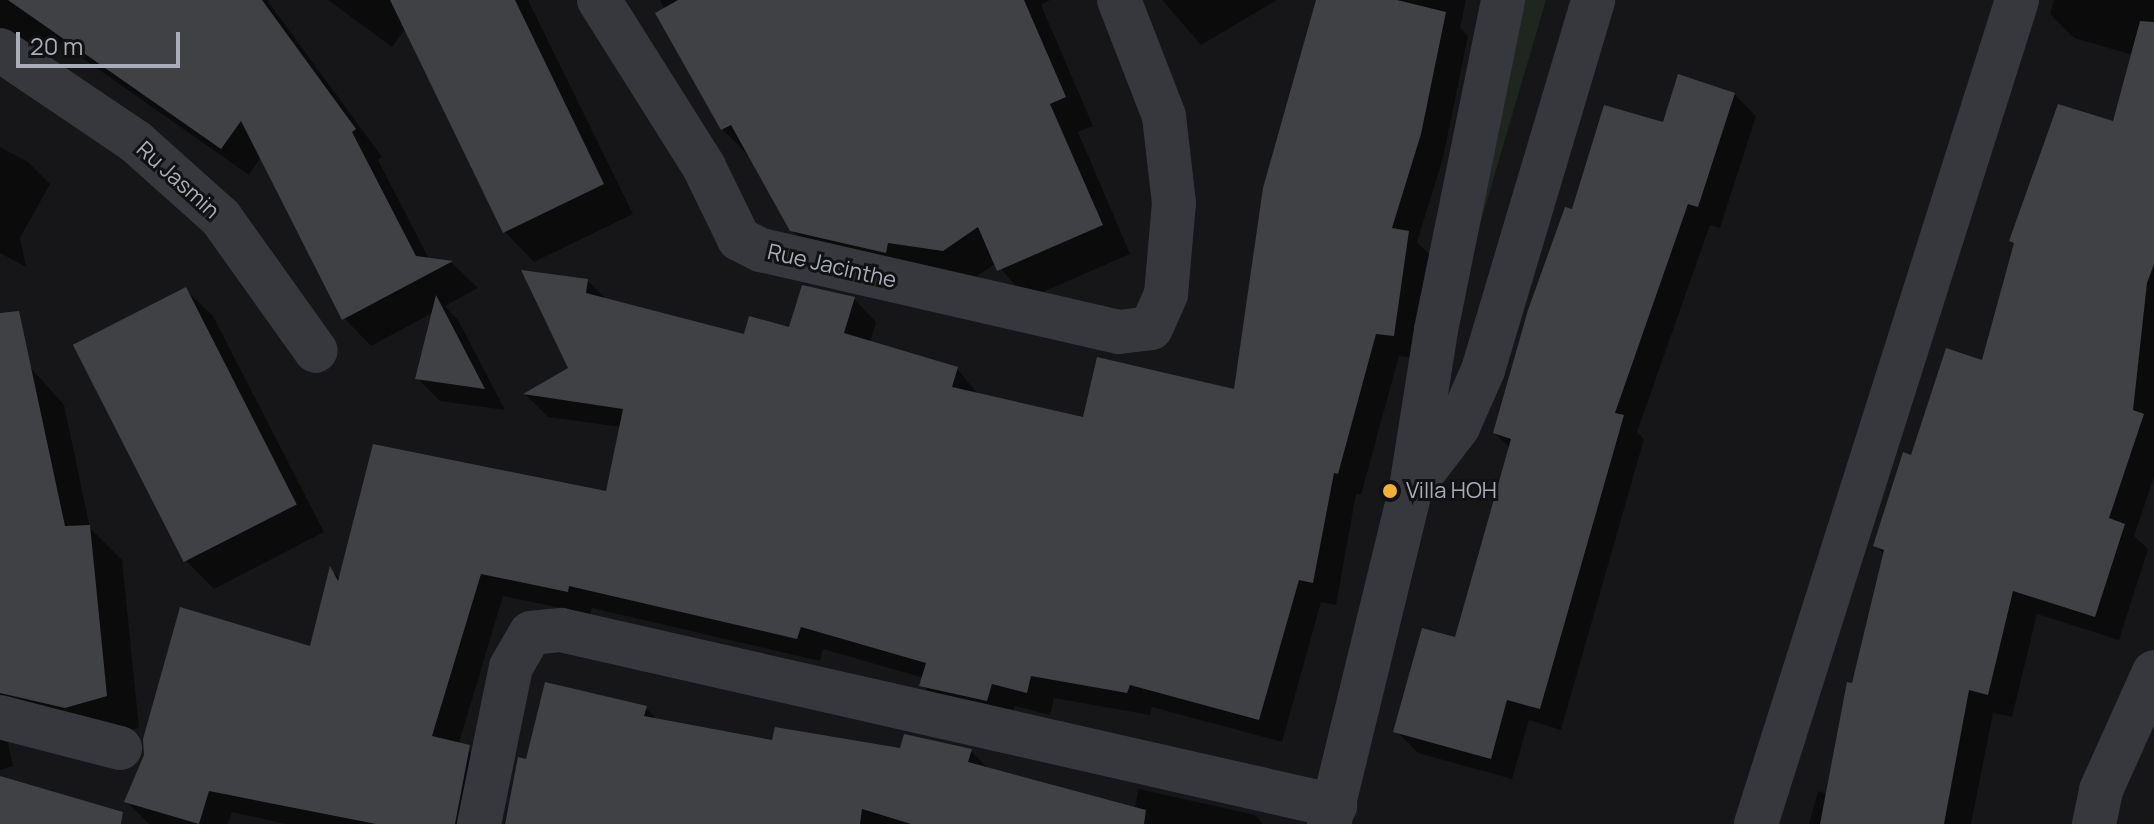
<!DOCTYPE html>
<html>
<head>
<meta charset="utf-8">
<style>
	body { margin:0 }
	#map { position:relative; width:2154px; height:824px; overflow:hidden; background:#161618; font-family:Manrope,sans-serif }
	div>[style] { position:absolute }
	.green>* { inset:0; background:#1e261f }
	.shadow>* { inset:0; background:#0007 }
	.building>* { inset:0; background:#404145; transform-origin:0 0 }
	.street>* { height:44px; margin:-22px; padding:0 22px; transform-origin:22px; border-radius:22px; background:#37383d }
	.dots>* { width:22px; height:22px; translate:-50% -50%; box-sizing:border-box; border:4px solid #111113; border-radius:50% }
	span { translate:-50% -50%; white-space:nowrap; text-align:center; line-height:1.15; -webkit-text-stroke:6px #111113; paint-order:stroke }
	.street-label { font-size:22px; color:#a8adb8 }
	.poi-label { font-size:22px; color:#a8adb8 }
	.left { translate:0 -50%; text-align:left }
	.scale { position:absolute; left:16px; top:32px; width:164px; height:36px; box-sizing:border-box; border:4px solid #a8adb8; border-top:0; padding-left:10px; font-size:24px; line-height:28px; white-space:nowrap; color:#a8adb8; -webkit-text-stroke:6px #111113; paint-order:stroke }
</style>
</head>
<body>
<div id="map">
	<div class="green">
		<i style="clip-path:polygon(1521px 0,1546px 0,1466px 272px)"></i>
	</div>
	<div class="shadow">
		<i style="clip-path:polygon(0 0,267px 0,382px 157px,378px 160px,429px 259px,452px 263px,478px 288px,445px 306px,458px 320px,505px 410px,440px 401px,417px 378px,434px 312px,371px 346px,344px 318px,261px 157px,249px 175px,51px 36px,46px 50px,0 34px)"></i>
		<i style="clip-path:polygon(328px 0,528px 0,633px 214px,534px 262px,505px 232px,406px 28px,392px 47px)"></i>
		<i style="clip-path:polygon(660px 0,1050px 0,1041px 5px,1093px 126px,1078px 132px,1130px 254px,1027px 299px,996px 263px,973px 279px,821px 259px,792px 230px,750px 157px,722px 129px)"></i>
		<i style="clip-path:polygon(1162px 0,1277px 0,1201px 45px)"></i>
		<i style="clip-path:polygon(1318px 0,1466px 0,1460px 28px,1468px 36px,1443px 158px,1417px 242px,1431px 256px,1416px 358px,1399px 356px,1361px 495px,1356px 494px,1336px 605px,1321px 602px,1282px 742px,1152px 707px,1150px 715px,1054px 698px,1050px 715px,1015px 706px,1009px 723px,944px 708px,922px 685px,924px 678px,823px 649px,820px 661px,592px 608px,590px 614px,503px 596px,459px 743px,491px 770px,482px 824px,286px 824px,232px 812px,228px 824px,149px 824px,126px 801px,311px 648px,331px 570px,340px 579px,607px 494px,621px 427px,548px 417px,526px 395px,571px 368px,588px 281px,607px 300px,745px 336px,790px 330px,854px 299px,876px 322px,870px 343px,957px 369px,979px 395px,1084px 419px,1236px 392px)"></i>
		<i style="clip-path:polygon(2054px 0,2154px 0,2154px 477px,2134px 536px,2148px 549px,2119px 640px,2037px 614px,2012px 717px,1993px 713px,1971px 824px,1809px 824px,1818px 791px,1827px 794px,1885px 555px,1875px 545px,1912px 457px,1983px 362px,2016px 245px,2012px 241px,2114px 123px,2133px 55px,2074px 38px,2050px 14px)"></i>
		<i style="clip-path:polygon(1734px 94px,1756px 116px,1720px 228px,1710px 225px,1637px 432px,1644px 439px,1561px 730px,1529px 720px,1512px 779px,1418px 753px,1396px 731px,1456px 639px,1510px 448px,1495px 433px,1574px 212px,1664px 125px)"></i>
		<i style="clip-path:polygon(0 147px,28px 162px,50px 184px,20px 238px,26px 267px,0 253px)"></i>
		<i style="clip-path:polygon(185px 289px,213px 316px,324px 532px,214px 589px,187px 562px)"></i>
		<i style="clip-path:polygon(0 333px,64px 405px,90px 528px,122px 560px,139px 728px,99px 740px,26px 725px,8px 743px,13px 766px,0 770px)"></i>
		<i style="clip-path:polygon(646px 708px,658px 721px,774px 742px,971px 751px,990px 770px,1134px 809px,1139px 789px,1255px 815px,1263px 824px,504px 824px,520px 759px,527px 761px)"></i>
	</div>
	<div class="building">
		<i style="clip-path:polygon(8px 0,262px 0,356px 129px,352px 132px,416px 256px,453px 261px,342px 320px,241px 121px,221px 149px)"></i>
		<i style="clip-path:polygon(390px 0,515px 0,604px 184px,503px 233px)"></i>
		<i style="clip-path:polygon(678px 0,1024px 0,1066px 97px,1050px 104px,1103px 225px,997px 271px,978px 227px,943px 251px,888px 243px,886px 253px,790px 231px,731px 125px,721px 130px,655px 13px)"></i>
		<i style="clip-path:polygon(1316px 0,1397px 0,1446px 12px,1421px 134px,1392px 228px,1409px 231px,1394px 336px,1376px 334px,1338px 474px,1334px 473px,1313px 583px,1299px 580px,1259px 720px,1130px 685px,1127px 693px,1031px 676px,1027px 693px,992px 684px,987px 701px,919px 686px,926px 663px,801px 627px,797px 639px,569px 586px,568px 592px,481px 574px,432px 736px,470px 745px,455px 824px,376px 824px,209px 791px,199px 824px,124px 802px,144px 755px,143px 739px,180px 607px,310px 646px,330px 566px,338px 581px,373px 444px,606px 491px,623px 409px,523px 394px,568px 368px,521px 270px,588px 279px,586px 293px,744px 334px,749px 316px,789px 327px,802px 285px,855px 297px,844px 333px,958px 367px,952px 387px,1083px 417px,1097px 357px,1234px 389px,1263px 188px)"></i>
		<i style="clip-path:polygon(2140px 21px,2154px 22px,2154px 264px,2147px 283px,2133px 410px,2144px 414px,2109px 518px,2125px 524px,2095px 617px,2013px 591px,1988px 695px,1969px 690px,1944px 824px,1820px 824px,1847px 682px,1852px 683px,1884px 550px,1873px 546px,1903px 452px,1911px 455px,1946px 348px,1982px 360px,2014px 243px,2009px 241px,2058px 104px,2113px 121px)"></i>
		<i style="clip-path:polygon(1678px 74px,1735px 93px,1698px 207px,1688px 204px,1615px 413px,1624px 415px,1540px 709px,1507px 700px,1491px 759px,1393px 732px,1422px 628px,1455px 637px,1511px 439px,1493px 433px,1528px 310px,1565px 207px,1572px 209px,1604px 105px,1663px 122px)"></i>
		<i style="left:186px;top:287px;width:244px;height:127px;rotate:63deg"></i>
		<i style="clip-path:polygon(436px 295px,485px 389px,415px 379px)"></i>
		<i style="clip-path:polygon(19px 311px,65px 526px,90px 525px,107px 696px,65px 708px,0 693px,0 313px)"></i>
		<i style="clip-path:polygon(545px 682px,647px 706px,644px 716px,772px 740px,775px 727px,900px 748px,904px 734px,972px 749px,968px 762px,1146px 810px,1144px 824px,911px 824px,862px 809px,860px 824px,505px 824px,518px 757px,526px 759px)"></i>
		<i style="clip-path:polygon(0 776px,123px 812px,121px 824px,0 824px)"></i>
	</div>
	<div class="street">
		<i style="left:599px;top:0;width:197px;rotate:57.8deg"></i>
		<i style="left:704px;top:167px;width:80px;rotate:64.1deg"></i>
		<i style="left:739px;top:239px;width:25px;rotate:27deg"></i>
		<i style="left:761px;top:250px;width:367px;rotate:12.9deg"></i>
		<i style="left:1119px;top:332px;width:32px;rotate:-7deg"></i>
		<i style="left:1151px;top:328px;width:37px;rotate:-66deg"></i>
		<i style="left:1166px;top:294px;width:91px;rotate:-85deg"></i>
		<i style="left:1174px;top:203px;width:88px;rotate:-96.6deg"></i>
		<i style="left:1164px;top:116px;width:124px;rotate:-111.2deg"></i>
		<i style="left:0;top:50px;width:163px;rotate:34deg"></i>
		<i style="left:135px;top:141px;width:115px;rotate:41.8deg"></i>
		<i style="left:221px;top:218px;width:163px;rotate:54.5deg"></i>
		<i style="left:1415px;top:483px;width:71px;rotate:-52.5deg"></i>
		<i style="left:1458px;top:427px;width:62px;rotate:-66.3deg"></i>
		<i style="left:1483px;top:370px;width:386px;rotate:-73.4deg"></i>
		<i style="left:0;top:717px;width:124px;rotate:14.5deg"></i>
		<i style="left:479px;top:824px;width:160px;rotate:-78.5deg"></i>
		<i style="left:511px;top:667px;width:39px;rotate:-60deg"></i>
		<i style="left:531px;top:633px;width:30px;rotate:-6deg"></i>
		<i style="left:561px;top:630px;width:794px;rotate:12.81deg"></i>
		<i style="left:1329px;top:824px;width:346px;rotate:-76.3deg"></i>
		<i style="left:1411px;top:488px;width:160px;rotate:-81deg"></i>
		<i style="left:1436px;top:330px;width:337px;rotate:-78.5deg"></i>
		<i style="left:1756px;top:824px;width:864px;rotate:-72.42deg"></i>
		<i style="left:2094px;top:824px;width:35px;rotate:-78deg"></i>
		<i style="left:2101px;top:790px;width:129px;rotate:-65.8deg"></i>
	</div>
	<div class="dots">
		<i style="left:1390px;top:491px;background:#f2b134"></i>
	</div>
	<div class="street-label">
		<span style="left:178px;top:180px;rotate:42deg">Ru Jasmin</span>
		<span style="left:832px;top:266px;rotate:13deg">Rue Jacinthe</span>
	</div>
	<div class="poi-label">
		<span class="left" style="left:1406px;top:491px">Villa HOH</span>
	</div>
	<div class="scale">20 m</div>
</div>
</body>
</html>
